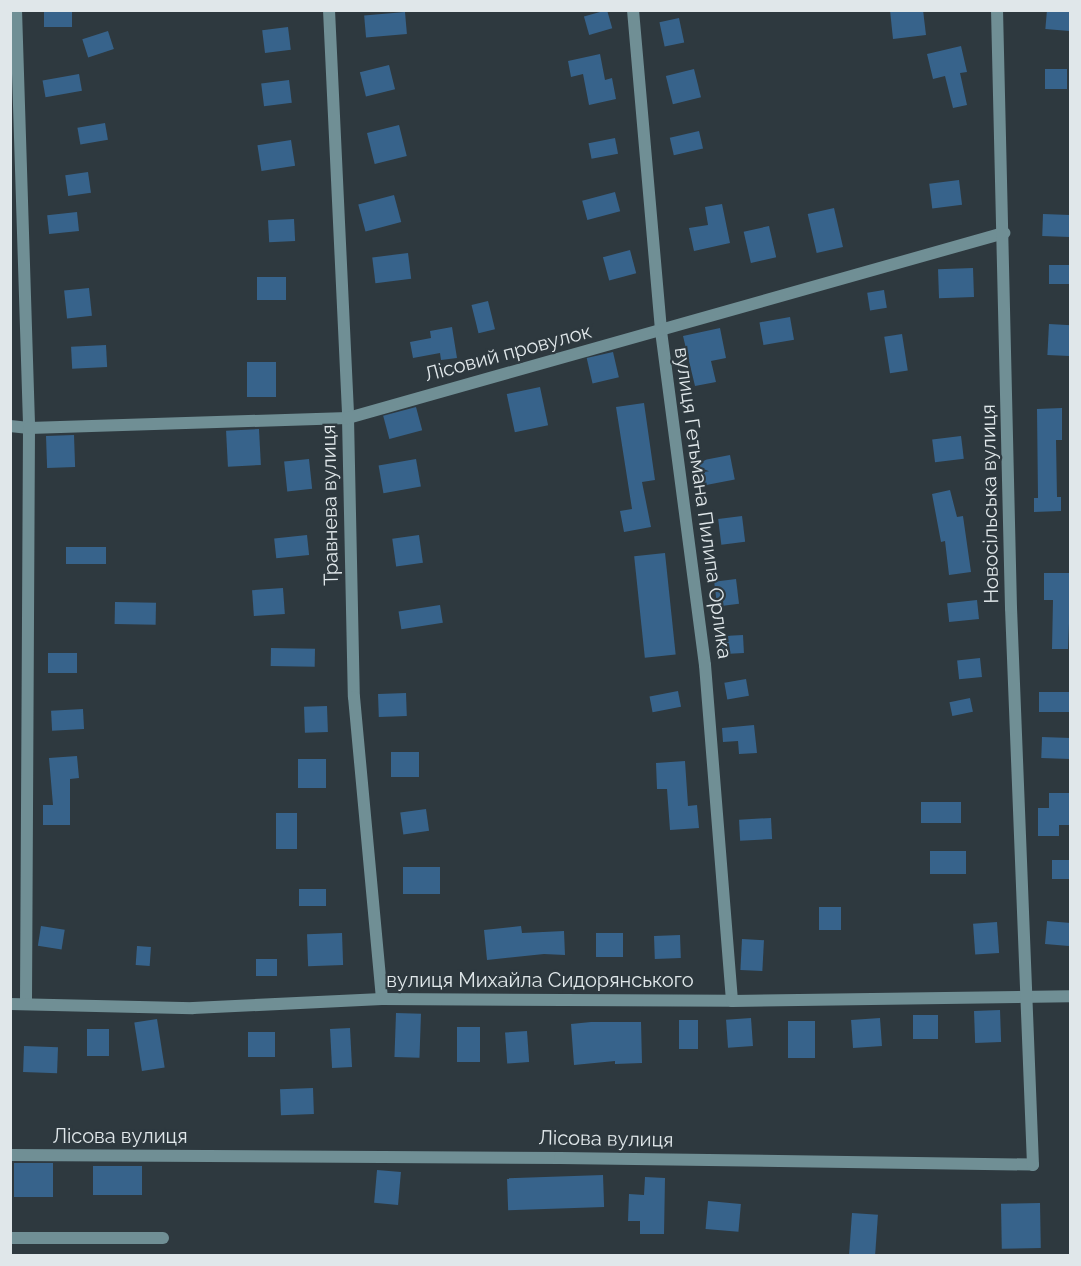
<!DOCTYPE html>
<html>
<head>
<meta charset="utf-8">
<style>
	body { margin:0 }
	#map { position:relative; width:1081px; height:1266px; overflow:hidden; background:#2e393f; font-family:Raleway,sans-serif }
	div>[style] { position:absolute }
	.building>* { inset:0; background:#37638b; transform-origin:0 0 }
	.minor>* { height:12px; margin:-6px; padding:0 6px; transform-origin:6px; border-radius:6px; background:#708f95 }
	span { translate:-50% -50%; white-space:nowrap; text-align:center; line-height:1.15; -webkit-text-stroke:4.5px #2e393f; paint-order:stroke }
	.street-label { font-size:20px; color:#e0e7ea }
	.frame { position:absolute; inset:0; border:12px solid #e0e7ea; pointer-events:none }
</style>
</head>
<body>
<div id="map">
	<div class="building">
		<i style="left:44px;top:10px;width:28px;height:17px"></i>
		<i style="left:607px;top:10px;width:19px;height:24px;rotate:74deg"></i>
		<i style="clip-path:polygon(890px 10px,923px 10px,926px 35px,893px 39px)"></i>
		<i style="left:1047px;top:10px;width:24px;height:19px;rotate:5deg"></i>
		<i style="left:405px;top:12px;width:22px;height:41px;rotate:85deg"></i>
		<i style="left:679px;top:18px;width:25px;height:20px;rotate:78deg"></i>
		<i style="left:288px;top:27px;width:23px;height:26px;rotate:83deg"></i>
		<i style="left:108px;top:31px;width:19px;height:27px;rotate:72deg"></i>
		<i style="clip-path:polygon(961px 46px,967px 72px,960px 73px,967px 105px,953px 108px,945px 76px,933px 79px,927px 54px)"></i>
		<i style="clip-path:polygon(600px 54px,605px 80px,612px 78px,616px 99px,589px 105px,583px 74px,571px 77px,568px 61px)"></i>
		<i style="left:389px;top:65px;width:25px;height:30px;rotate:76deg"></i>
		<i style="left:694px;top:69px;width:29px;height:29px;rotate:76deg"></i>
		<i style="left:1045px;top:69px;width:22px;height:20px"></i>
		<i style="left:79px;top:74px;width:17px;height:37px;rotate:80deg"></i>
		<i style="left:289px;top:80px;width:23px;height:28px;rotate:83deg"></i>
		<i style="left:105px;top:123px;width:17px;height:28px;rotate:80deg"></i>
		<i style="left:399px;top:125px;width:32px;height:33px;rotate:76deg"></i>
		<i style="left:699px;top:131px;width:18px;height:30px;rotate:77deg"></i>
		<i style="left:615px;top:138px;width:16px;height:27px;rotate:79deg"></i>
		<i style="left:291px;top:140px;width:26px;height:34px;rotate:81deg"></i>
		<i style="left:88px;top:172px;width:21px;height:23px;rotate:82deg"></i>
		<i style="left:959px;top:180px;width:25px;height:30px;rotate:83deg"></i>
		<i style="left:615px;top:192px;width:20px;height:34px;rotate:75deg"></i>
		<i style="left:394px;top:195px;width:28px;height:37px;rotate:75deg"></i>
		<i style="clip-path:polygon(722px 204px,730px 243px,694px 251px,689px 228px,708px 225px,705px 207px)"></i>
		<i style="left:834px;top:208px;width:40px;height:27px;rotate:77deg"></i>
		<i style="left:77px;top:212px;width:19px;height:30px;rotate:84deg"></i>
		<i style="left:1043px;top:214px;width:27px;height:22px;rotate:2deg"></i>
		<i style="left:294px;top:219px;width:22px;height:26px;rotate:87deg"></i>
		<i style="left:769px;top:226px;width:32px;height:26px;rotate:77deg"></i>
		<i style="left:630px;top:250px;width:24px;height:28px;rotate:75deg"></i>
		<i style="left:408px;top:253px;width:26px;height:36px;rotate:83deg"></i>
		<i style="left:1071px;top:265px;width:19px;height:22px;rotate:90deg"></i>
		<i style="left:973px;top:268px;width:29px;height:35px;rotate:88deg"></i>
		<i style="left:257px;top:277px;width:29px;height:23px"></i>
		<i style="left:89px;top:288px;width:28px;height:25px;rotate:84deg"></i>
		<i style="left:884px;top:290px;width:18px;height:17px;rotate:81deg"></i>
		<i style="left:488px;top:301px;width:29px;height:17px;rotate:76deg"></i>
		<i style="left:790px;top:317px;width:23px;height:31px;rotate:80deg"></i>
		<i style="left:1049px;top:324px;width:22px;height:31px;rotate:3deg"></i>
		<i style="clip-path:polygon(452px 327px,457px 358px,441px 360px,440px 353px,413px 358px,410px 342px,431px 338px,430px 331px)"></i>
		<i style="clip-path:polygon(720px 328px,726px 358px,711px 361px,716px 382px,695px 386px,683px 336px)"></i>
		<i style="left:902px;top:334px;width:37px;height:18px;rotate:81deg"></i>
		<i style="left:106px;top:345px;width:22px;height:35px;rotate:87deg"></i>
		<i style="left:613px;top:352px;width:26px;height:27px;rotate:77deg"></i>
		<i style="left:247px;top:362px;width:29px;height:35px"></i>
		<i style="left:540px;top:387px;width:39px;height:34px;rotate:78deg"></i>
		<i style="clip-path:polygon(644px 403px,655px 480px,642px 482px,651px 527px,624px 532px,620px 511px,632px 509px,616px 407px)"></i>
		<i style="left:416px;top:407px;width:24px;height:34px;rotate:75deg"></i>
		<i style="clip-path:polygon(1062px 408px,1062px 440px,1056px 440px,1057px 497px,1061px 497px,1061px 511px,1034px 512px,1034px 498px,1038px 498px,1037px 409px)"></i>
		<i style="left:259px;top:429px;width:36px;height:33px;rotate:87deg"></i>
		<i style="left:74px;top:435px;width:32px;height:28px;rotate:88deg"></i>
		<i style="left:961px;top:436px;width:23px;height:29px;rotate:83deg"></i>
		<i style="left:730px;top:455px;width:25px;height:33px;rotate:79deg"></i>
		<i style="left:309px;top:459px;width:30px;height:25px;rotate:84deg"></i>
		<i style="left:416px;top:459px;width:28px;height:38px;rotate:80deg"></i>
		<i style="clip-path:polygon(950px 490px,957px 517px,963px 516px,971px 572px,949px 575px,945px 541px,941px 542px,932px 494px)"></i>
		<i style="left:742px;top:516px;width:26px;height:24px;rotate:83deg"></i>
		<i style="left:307px;top:535px;width:20px;height:33px;rotate:84deg"></i>
		<i style="left:419px;top:535px;width:28px;height:27px;rotate:82deg"></i>
		<i style="left:106px;top:547px;width:17px;height:40px;rotate:90deg"></i>
		<i style="left:665px;top:553px;width:102px;height:31px;rotate:84deg"></i>
		<i style="clip-path:polygon(1044px 573px,1071px 573px,1068px 649px,1052px 649px,1053px 600px,1044px 600px)"></i>
		<i style="left:736px;top:579px;width:25px;height:22px;rotate:83deg"></i>
		<i style="left:283px;top:588px;width:26px;height:31px;rotate:86deg"></i>
		<i style="left:977px;top:600px;width:19px;height:30px;rotate:84deg"></i>
		<i style="left:115px;top:602px;width:41px;height:22px;rotate:1deg"></i>
		<i style="left:440px;top:605px;width:18px;height:42px;rotate:81deg"></i>
		<i style="left:743px;top:635px;width:18px;height:24px;rotate:87deg"></i>
		<i style="left:271px;top:648px;width:44px;height:18px;rotate:1deg"></i>
		<i style="left:48px;top:653px;width:29px;height:20px"></i>
		<i style="left:980px;top:658px;width:19px;height:23px;rotate:84deg"></i>
		<i style="left:746px;top:679px;width:17px;height:22px;rotate:80deg"></i>
		<i style="left:678px;top:691px;width:16px;height:29px;rotate:79deg"></i>
		<i style="left:1071px;top:692px;width:20px;height:32px;rotate:90deg"></i>
		<i style="left:406px;top:693px;width:23px;height:28px;rotate:88deg"></i>
		<i style="left:970px;top:698px;width:14px;height:21px;rotate:78deg"></i>
		<i style="left:327px;top:706px;width:26px;height:23px;rotate:88deg"></i>
		<i style="left:83px;top:709px;width:20px;height:32px;rotate:87deg"></i>
		<i style="clip-path:polygon(754px 725px,757px 753px,739px 754px,738px 741px,723px 742px,722px 728px)"></i>
		<i style="left:1042px;top:737px;width:29px;height:21px;rotate:2deg"></i>
		<i style="left:419px;top:752px;width:25px;height:28px;rotate:90deg"></i>
		<i style="clip-path:polygon(77px 756px,79px 778px,70px 779px,70px 825px,43px 825px,43px 805px,53px 805px,49px 758px)"></i>
		<i style="left:298px;top:759px;width:28px;height:29px"></i>
		<i style="clip-path:polygon(685px 761px,688px 806px,697px 805px,699px 828px,670px 830px,667px 789px,657px 789px,656px 763px)"></i>
		<i style="clip-path:polygon(1049px 793px,1071px 793px,1071px 825px,1059px 825px,1059px 836px,1038px 836px,1038px 808px,1049px 808px)"></i>
		<i style="left:961px;top:802px;width:21px;height:40px;rotate:90deg"></i>
		<i style="left:426px;top:809px;width:22px;height:26px;rotate:82deg"></i>
		<i style="left:276px;top:813px;width:21px;height:36px"></i>
		<i style="left:771px;top:818px;width:21px;height:32px;rotate:87deg"></i>
		<i style="left:966px;top:851px;width:23px;height:36px;rotate:90deg"></i>
		<i style="left:1052px;top:860px;width:19px;height:19px"></i>
		<i style="left:440px;top:867px;width:27px;height:37px;rotate:90deg"></i>
		<i style="left:299px;top:889px;width:27px;height:17px"></i>
		<i style="left:819px;top:907px;width:22px;height:23px"></i>
		<i style="left:1047px;top:921px;width:24px;height:23px;rotate:5deg"></i>
		<i style="left:997px;top:922px;width:31px;height:24px;rotate:86deg"></i>
		<i style="left:41px;top:926px;width:24px;height:20px;rotate:9deg"></i>
		<i style="clip-path:polygon(521px 926px,522px 933px,564px 931px,565px 955px,544px 954px,487px 960px,484px 930px)"></i>
		<i style="left:342px;top:933px;width:32px;height:35px;rotate:88deg"></i>
		<i style="left:596px;top:933px;width:27px;height:24px"></i>
		<i style="left:680px;top:935px;width:23px;height:26px;rotate:88deg"></i>
		<i style="left:742px;top:939px;width:22px;height:31px;rotate:3deg"></i>
		<i style="left:137px;top:946px;width:14px;height:19px;rotate:4deg"></i>
		<i style="left:256px;top:959px;width:21px;height:17px"></i>
		<i style="left:1000px;top:1010px;width:32px;height:26px;rotate:88deg"></i>
		<i style="left:396px;top:1013px;width:25px;height:44px;rotate:2deg"></i>
		<i style="left:913px;top:1015px;width:25px;height:24px"></i>
		<i style="left:751px;top:1018px;width:28px;height:25px;rotate:86deg"></i>
		<i style="left:880px;top:1018px;width:28px;height:29px;rotate:86deg"></i>
		<i style="left:157px;top:1019px;width:49px;height:23px;rotate:81deg"></i>
		<i style="left:679px;top:1020px;width:19px;height:29px"></i>
		<i style="left:788px;top:1021px;width:27px;height:37px"></i>
		<i style="clip-path:polygon(591px 1022px,641px 1022px,642px 1063px,615px 1064px,615px 1061px,574px 1065px,571px 1024px)"></i>
		<i style="left:457px;top:1027px;width:23px;height:35px"></i>
		<i style="left:350px;top:1028px;width:39px;height:20px;rotate:87deg"></i>
		<i style="left:87px;top:1029px;width:22px;height:27px"></i>
		<i style="left:527px;top:1031px;width:31px;height:22px;rotate:86deg"></i>
		<i style="left:248px;top:1032px;width:27px;height:25px"></i>
		<i style="left:24px;top:1046px;width:34px;height:26px;rotate:2deg"></i>
		<i style="left:313px;top:1088px;width:26px;height:33px;rotate:88deg"></i>
		<i style="left:14px;top:1163px;width:39px;height:34px"></i>
		<i style="left:142px;top:1166px;width:29px;height:49px;rotate:90deg"></i>
		<i style="left:377px;top:1170px;width:24px;height:33px;rotate:5deg"></i>
		<i style="left:603px;top:1175px;width:32px;height:96px;rotate:88deg"></i>
		<i style="clip-path:polygon(645px 1177px,665px 1178px,664px 1234px,640px 1234px,640px 1221px,628px 1221px,629px 1194px,644px 1195px)"></i>
		<i style="left:708px;top:1201px;width:33px;height:28px;rotate:5deg"></i>
		<i style="left:1040px;top:1203px;width:45px;height:39px;rotate:89deg"></i>
		<i style="left:852px;top:1213px;width:26px;height:41px;rotate:4deg"></i>
	</div>
	<div class="minor">
		<i style="left:16px;top:10px;width:418px;rotate:88.2deg"></i>
		<i style="left:29px;top:428px;width:576px;rotate:90.3deg"></i>
		<i style="left:329px;top:10px;width:408px;rotate:87.3deg"></i>
		<i style="left:348px;top:418px;width:279px;rotate:88.8deg"></i>
		<i style="left:354px;top:697px;width:303px;rotate:84.7deg"></i>
		<i style="left:633px;top:10px;width:322px;rotate:85deg"></i>
		<i style="left:661px;top:331px;width:337px;rotate:82.5deg"></i>
		<i style="left:705px;top:665px;width:337px;rotate:85.4deg"></i>
		<i style="left:10px;top:426px;width:19px;rotate:6deg"></i>
		<i style="left:29px;top:428px;width:319px;rotate:-1.8deg"></i>
		<i style="left:348px;top:418px;width:682px;rotate:-15.75deg"></i>
		<i style="left:10px;top:1004px;width:183px;rotate:1.3deg"></i>
		<i style="left:193px;top:1008px;width:189px;rotate:-2.7deg"></i>
		<i style="left:382px;top:999px;width:350px;rotate:0.3deg"></i>
		<i style="left:732px;top:1001px;width:338px;rotate:-0.8deg"></i>
		<i style="left:10px;top:1155px;width:550px;rotate:0.31deg"></i>
		<i style="left:560px;top:1158px;width:473px;rotate:0.8deg"></i>
		<i style="left:1033px;top:1165px;width:557px;rotate:-92.26deg"></i>
		<i style="left:1011px;top:608px;width:598px;rotate:-91.34deg"></i>
		<i style="left:10px;top:1238px;width:153px"></i>
	</div>
	<div class="street-label">
		<span style="left:508px;top:353px;rotate:-15deg">Лісовий провулок</span>
		<span style="left:703px;top:503px;rotate:82deg">вулиця Гетьмана Пилипа Орлика</span>
		<span style="left:990px;top:504px;rotate:-91deg">Новосільська вулиця</span>
		<span style="left:330px;top:505px;rotate:-91deg">Травнева вулиця</span>
		<span style="left:540px;top:980px">вулиця Михайла Сидорянського</span>
		<span style="left:120px;top:1136px">Лісова вулиця</span>
		<span style="left:606px;top:1139px;rotate:1deg">Лісова вулиця</span>
	</div>
	<div class="frame"></div>
</div>
</body>
</html>
